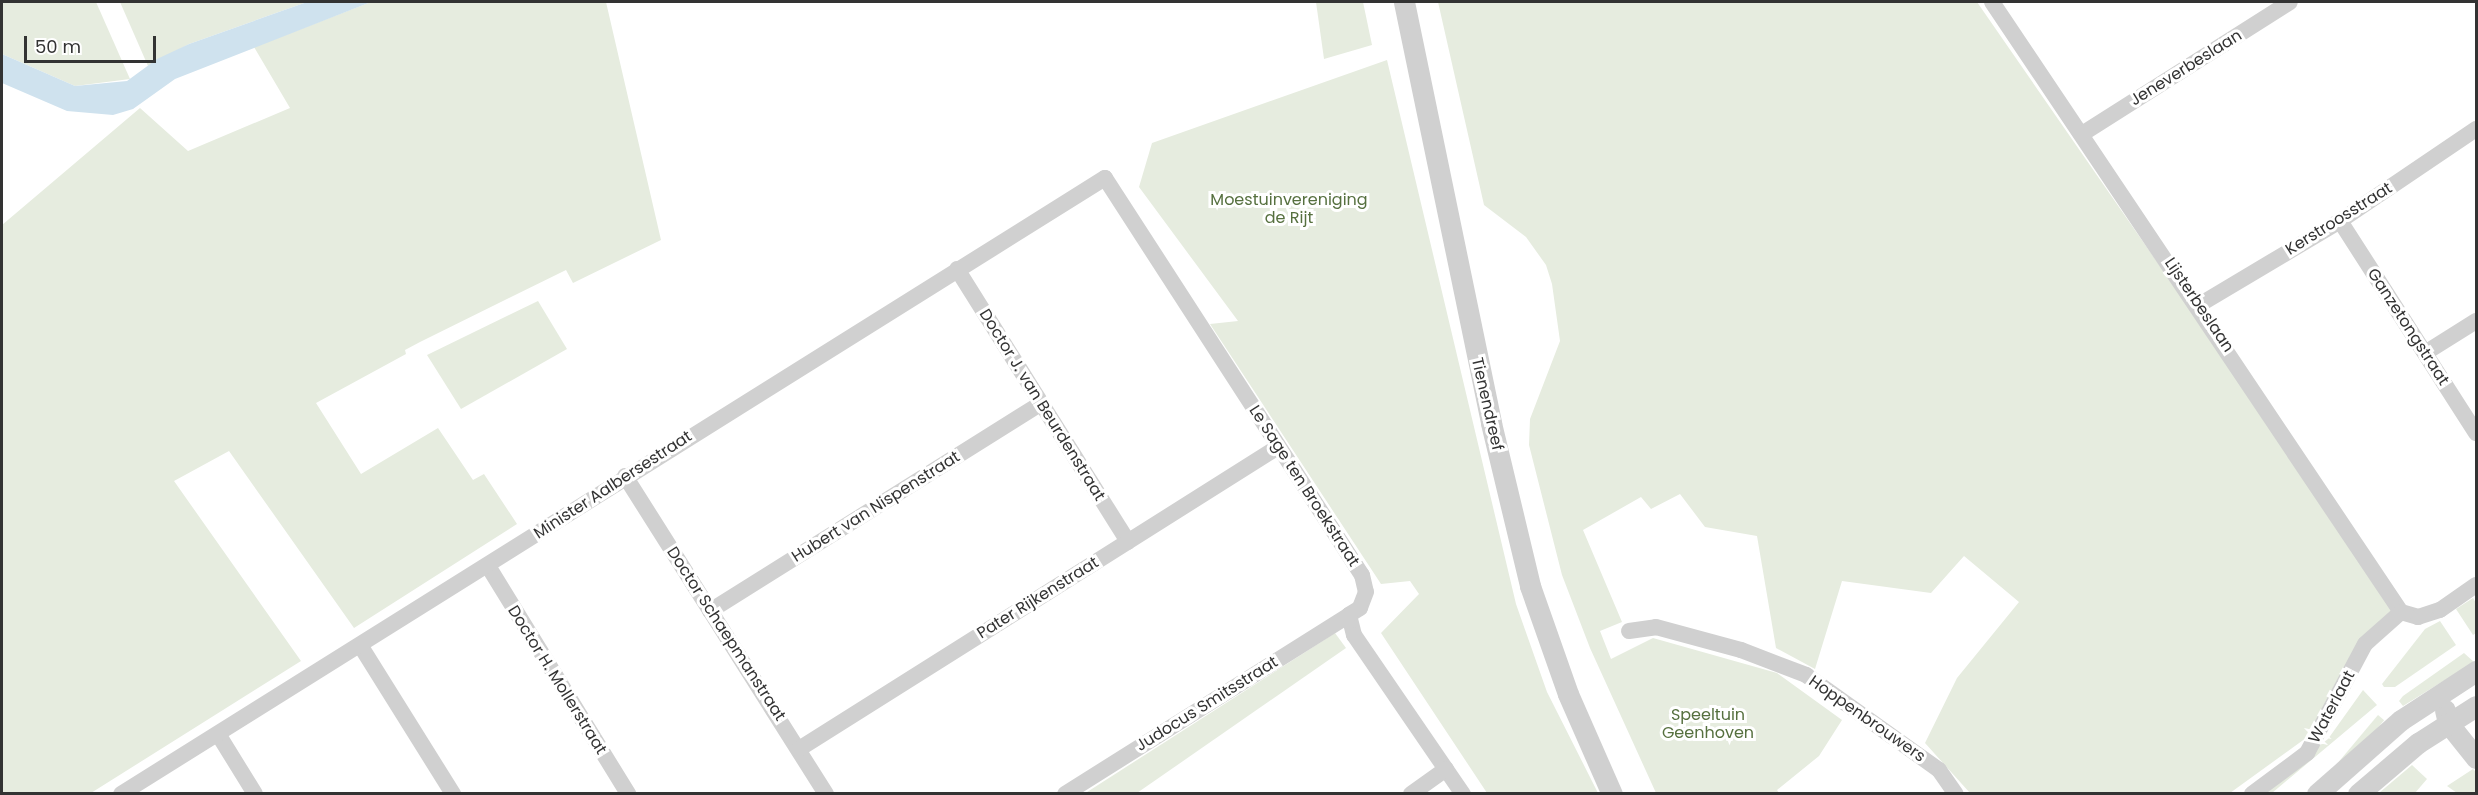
<!DOCTYPE html>
<html>
<head>
<meta charset="utf-8">
<style>
	body { margin:0 }
	#map { position:relative; width:2478px; height:795px; overflow:hidden; background:#fff; font-family:Poppins,sans-serif }
	div>[style] { position:absolute }
	.green>* { inset:0; background:#e6ecdf; transform-origin:0 0 }
	.water>* { inset:0; background:#cfe2ee }
	.minor>* { height:16px; margin:-8px; padding:0 8px; transform-origin:8px; border-radius:8px; background:#d0d0d0 }
	.tertiary>* { height:21px; margin:-10.5px; padding:0 10.5px; transform-origin:10.5px; border-radius:10.5px; background:#d0d0d0 }
	span { translate:-50% -50%; white-space:nowrap; text-align:center; line-height:1.15; -webkit-text-stroke:6px #fff; paint-order:stroke }
	.street-label { font-size:16px; color:#333 }
	.park-label { font-size:16px; color:#56703f }
	.frame { position:absolute; inset:0; border:3px solid #333; pointer-events:none }
	.scale { position:absolute; left:24px; top:36px; width:132px; height:27px; box-sizing:border-box; border:3px solid #333; border-top:0; padding-left:8px; font-size:18px; line-height:21px; white-space:nowrap; color:#333; -webkit-text-stroke:4px #fff; paint-order:stroke }
</style>
</head>
<body>
<div id="map">
	<div class="green">
		<i style="clip-path:polygon(2px 2px,96px 2px,130px 79px,75px 86px,2px 54px)"></i>
		<i style="clip-path:polygon(120px 2px,307px 2px,189px 44px,148px 66px)"></i>
		<i style="clip-path:polygon(371px 2px,606px 2px,661px 240px,573px 283px,566px 270px,420px 342px,405px 350px,406px 354px,316px 403px,361px 474px,438px 428px,473px 480px,484px 474px,517px 524px,354px 628px,229px 451px,174px 481px,301px 661px,91px 793px,2px 794px,2px 225px,140px 108px,188px 151px,290px 108px,254px 47px)"></i>
		<i style="clip-path:polygon(1316px 2px,1363px 2px,1372px 45px,1324px 59px)"></i>
		<i style="clip-path:polygon(1438px 2px,1977px 2px,2396px 607px,2306px 738px,2230px 793px,1970px 793px,1925px 743px,1957px 678px,2019px 602px,1964px 556px,1931px 593px,1842px 581px,1815px 669px,1776px 648px,1757px 536px,1705px 527px,1680px 494px,1651px 509px,1641px 497px,1583px 530px,1622px 622px,1600px 631px,1611px 659px,1653px 638px,1777px 673px,1842px 720px,1819px 756px,1777px 790px,1779px 793px,1656px 793px,1590px 648px,1562px 575px,1529px 445px,1530px 419px,1560px 341px,1552px 284px,1546px 265px,1526px 237px,1484px 205px)"></i>
		<i style="clip-path:polygon(1387px 60px,1516px 604px,1547px 692px,1598px 793px,1487px 793px,1381px 633px,1419px 594px,1410px 581px,1381px 584px,1210px 324px,1238px 321px,1139px 187px,1152px 143px)"></i>
		<i style="clip-path:polygon(538px 301px,567px 349px,461px 409px,427px 355px)"></i>
		<i style="clip-path:polygon(2473px 598px,2476px 603px,2476px 633px,2473px 635px,2456px 609px)"></i>
		<i style="clip-path:polygon(2440px 621px,2456px 645px,2395px 687px,2384px 687px,2382px 684px,2425px 629px)"></i>
		<i style="clip-path:polygon(1335px 633px,1346px 648px,1137px 793px,1084px 794px)"></i>
		<i style="clip-path:polygon(2464px 653px,2474px 662px,2403px 706px,2399px 701px,2403px 696px)"></i>
		<i style="clip-path:polygon(2363px 690px,2377px 705px,2272px 793px,2259px 794px,2328px 739px)"></i>
		<i style="left:2378px;top:715px;width:8px;height:120px;rotate:40deg"></i>
		<i style="clip-path:polygon(2412px 765px,2427px 779px,2415px 793px,2379px 793px)"></i>
		<i style="clip-path:polygon(2473px 769px,2476px 772px,2476px 793px,2457px 793px,2447px 786px)"></i>
	</div>
	<div class="water">
		<i style="clip-path:polygon(307px 2px,371px 2px,175px 79px,133px 109px,113px 115px,67px 111px,2px 83px,2px 54px,75px 86px,127px 81px,157px 59px,189px 44px)"></i>
	</div>
	<div class="minor">
		<i style="left:1992px;top:2px;width:734px;rotate:56.16deg"></i>
		<i style="left:2082px;top:134px;width:246px;rotate:-32.4deg"></i>
		<i style="left:2340px;top:221px;width:252px;rotate:57.3deg"></i>
		<i style="left:957px;top:269px;width:322px;rotate:57.9deg"></i>
		<i style="left:2199px;top:305px;width:164px;rotate:-30.8deg"></i>
		<i style="left:2340px;top:221px;width:164px;rotate:-34.1deg"></i>
		<i style="left:2425px;top:353px;width:60px;rotate:-32.1deg"></i>
		<i style="left:625px;top:476px;width:376px;rotate:57.7deg"></i>
		<i style="left:488px;top:566px;width:268px;rotate:58.4deg"></i>
		<i style="left:710px;top:611px;width:391px;rotate:-32.1deg"></i>
		<i style="left:2401px;top:612px;width:18px;rotate:16deg"></i>
		<i style="left:2418px;top:617px;width:23px;rotate:-18deg"></i>
		<i style="left:2440px;top:610px;width:44px;rotate:-34.8deg"></i>
		<i style="left:1629px;top:631px;width:27px;rotate:-8deg"></i>
		<i style="left:1656px;top:627px;width:88px;rotate:15.1deg"></i>
		<i style="left:1741px;top:650px;width:70px;rotate:21deg"></i>
		<i style="left:1806px;top:675px;width:163px;rotate:35.5deg"></i>
		<i style="left:1939px;top:770px;width:29px;rotate:55deg"></i>
		<i style="left:360px;top:645px;width:176px;rotate:58deg"></i>
		<i style="left:218px;top:734px;width:70px;rotate:58.3deg"></i>
		<i style="left:799px;top:749px;width:566px;rotate:-32.23deg"></i>
		<i style="left:121px;top:794px;width:1161px;rotate:-32.05deg"></i>
		<i style="left:1105px;top:178px;width:473px;rotate:57.1deg"></i>
		<i style="left:1362px;top:575px;width:17px;rotate:77deg"></i>
		<i style="left:1366px;top:592px;width:17px;rotate:111deg"></i>
		<i style="left:1360px;top:608px;width:13px;rotate:148deg"></i>
		<i style="left:1349px;top:615px;width:21px;rotate:76deg"></i>
		<i style="left:1354px;top:635px;width:193px;rotate:55.6deg"></i>
		<i style="left:1065px;top:794px;width:336px;rotate:-32.2deg"></i>
		<i style="left:1411px;top:794px;width:43px;rotate:-35.5deg"></i>
		<i style="left:2252px;top:794px;width:69px;rotate:-36.7deg"></i>
		<i style="left:2307px;top:753px;width:123px;rotate:-62deg"></i>
		<i style="left:2365px;top:644px;width:48px;rotate:-41.6deg"></i>
	</div>
	<div class="tertiary">
		<i style="left:1404px;top:2px;width:430px;rotate:78.3deg"></i>
		<i style="left:1491px;top:423px;width:168px;rotate:76.5deg"></i>
		<i style="left:1530px;top:586px;width:114px;rotate:70.6deg"></i>
		<i style="left:1568px;top:694px;width:109px;rotate:66.3deg"></i>
		<i style="left:2445px;top:710px;width:13px;rotate:77deg"></i>
		<i style="left:2448px;top:723px;width:45px;rotate:51.3deg"></i>
		<i style="left:2317px;top:794px;width:112px;rotate:-41.4deg"></i>
		<i style="left:2401px;top:720px;width:90px;rotate:-33.2deg"></i>
		<i style="left:2358px;top:794px;width:79px;rotate:-40.4deg"></i>
		<i style="left:2418px;top:743px;width:69px;rotate:-32.5deg"></i>
	</div>
	<div class="street-label">
		<span style="left:2186px;top:68px;rotate:-32deg">Jeneverbeslaan</span>
		<span style="left:2339px;top:219px;rotate:-32deg">Kerstroosstraat</span>
		<span style="left:2199px;top:305px;rotate:56deg">Lijsterbeslaan</span>
		<span style="left:2408px;top:327px;rotate:57deg">Ganzetongstraat</span>
		<span style="left:1487px;top:404px;rotate:77deg">Tienendreef</span>
		<span style="left:1042px;top:405px;rotate:58deg">Doctor J. van Beurdenstraat</span>
		<span style="left:613px;top:485px;rotate:-33deg">Minister Aalbersestraat</span>
		<span style="left:1304px;top:486px;rotate:57deg">Le Sage ten Broekstraat</span>
		<span style="left:876px;top:507px;rotate:-32deg">Hubert van Nispenstraat</span>
		<span style="left:1038px;top:598px;rotate:-32deg">Pater Rijkenstraat</span>
		<span style="left:726px;top:634px;rotate:57deg">Doctor Schaepmanstraat</span>
		<span style="left:557px;top:680px;rotate:58deg">Doctor H. Mollerstraat</span>
		<span style="left:1207px;top:704px;rotate:-32deg">Judocus Smitsstraat</span>
		<span style="left:2332px;top:707px;rotate:-62deg">Waterlaat</span>
		<span style="left:1867px;top:719px;rotate:35deg">Hoppenbrouwers</span>
	</div>
	<div class="park-label">
		<span style="left:1289px;top:209px">Moestuinvereniging<br>de Rijt</span>
		<span style="left:1708px;top:724px">Speeltuin<br>Geenhoven</span>
	</div>
	<div class="frame"></div>
	<div class="scale">50 m</div>
</div>
</body>
</html>
